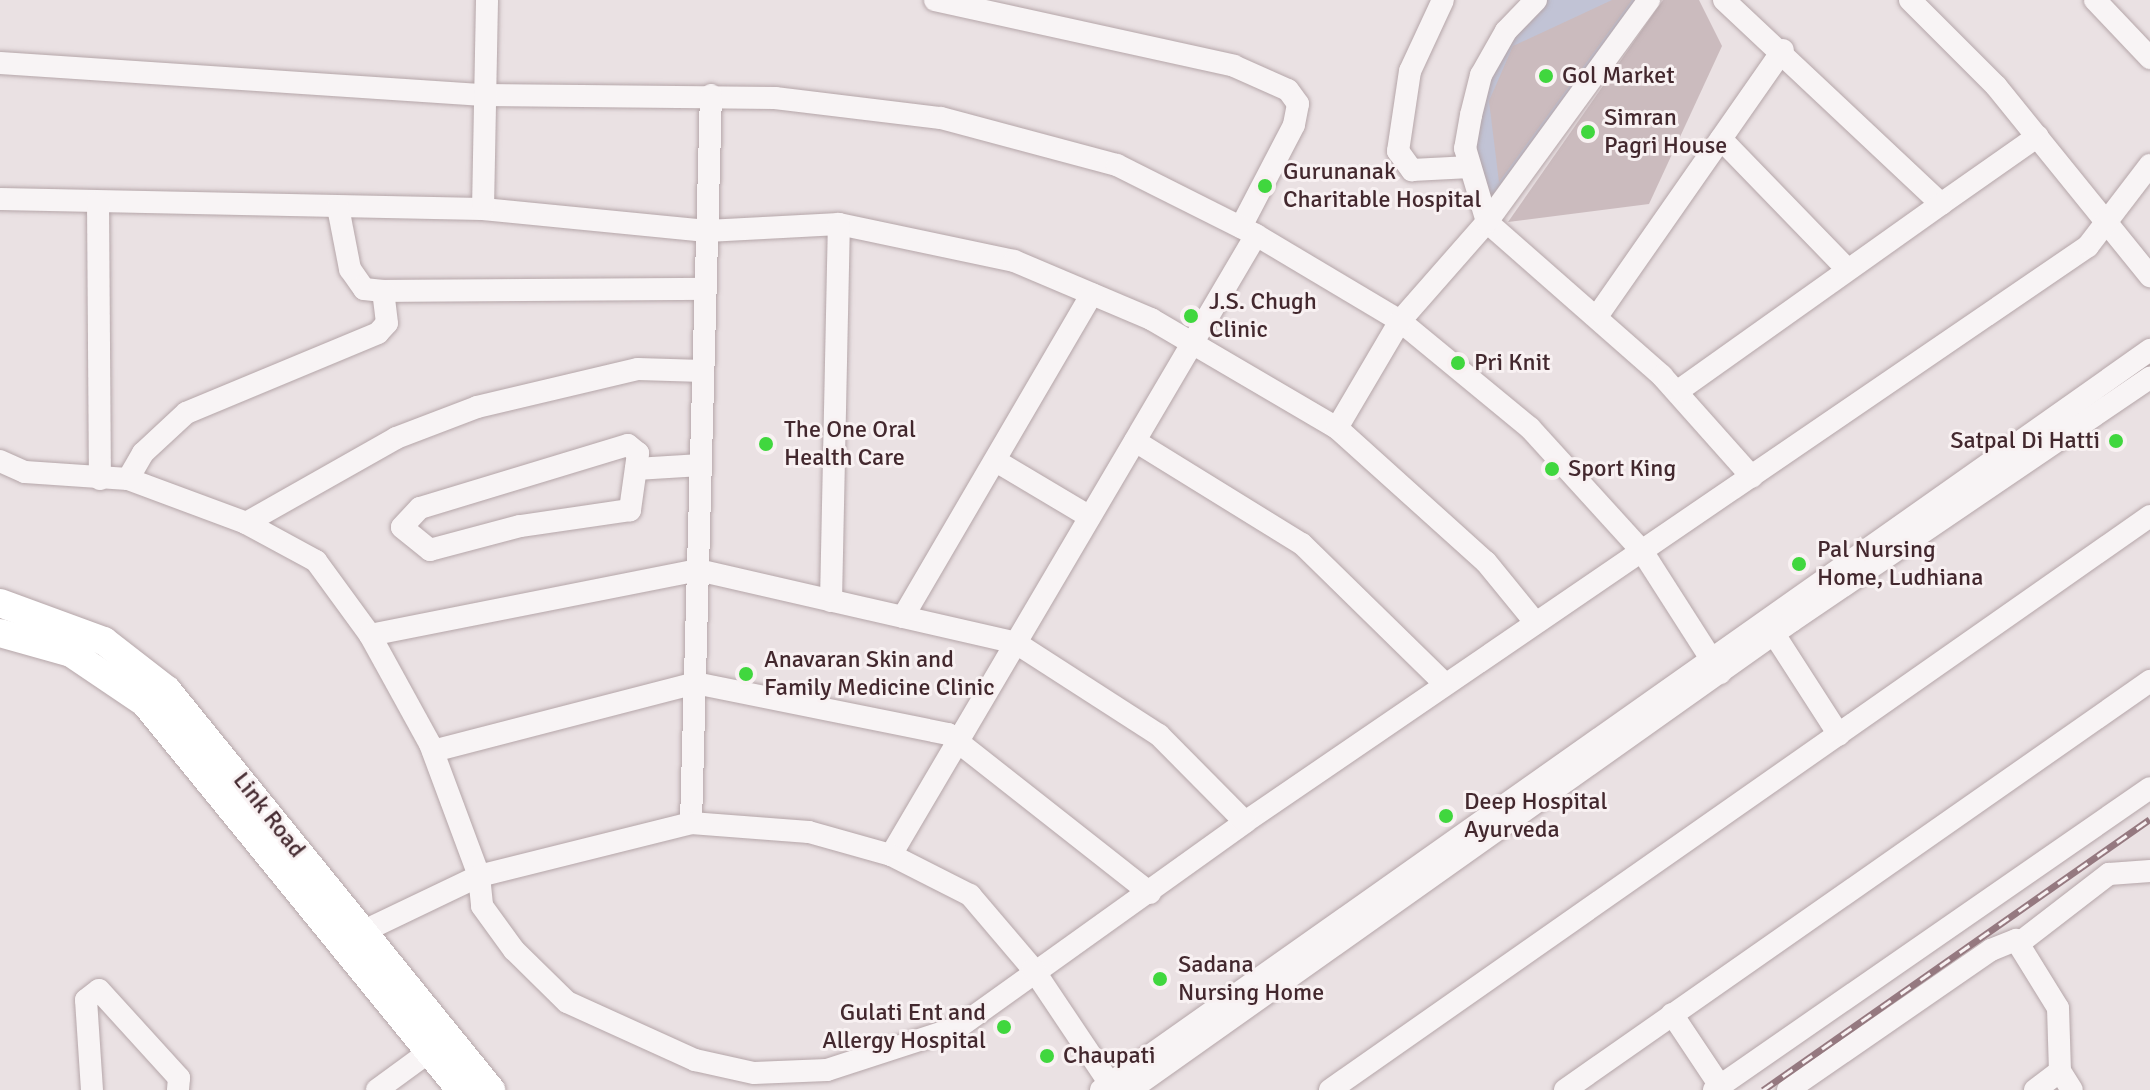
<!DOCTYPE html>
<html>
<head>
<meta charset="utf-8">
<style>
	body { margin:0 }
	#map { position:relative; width:2150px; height:1090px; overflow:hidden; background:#eae1e3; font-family:Signika,sans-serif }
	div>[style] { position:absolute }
	.green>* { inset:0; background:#c1c3d5 }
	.building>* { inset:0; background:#cbbbbe }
	.roads { filter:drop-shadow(0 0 2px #b5a6a9) drop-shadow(0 0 2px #b5a6a9) }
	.minor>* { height:22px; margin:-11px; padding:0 11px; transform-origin:11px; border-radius:11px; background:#f8f4f5 }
	.major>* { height:28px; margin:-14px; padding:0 14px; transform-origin:14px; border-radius:14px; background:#fff }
	.rail>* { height:7px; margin-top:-3.5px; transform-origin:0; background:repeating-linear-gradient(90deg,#f8f1f2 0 12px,#957980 0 24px); box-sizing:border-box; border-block:2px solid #957980 }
	.dots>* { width:22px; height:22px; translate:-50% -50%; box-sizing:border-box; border:4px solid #f8f1f2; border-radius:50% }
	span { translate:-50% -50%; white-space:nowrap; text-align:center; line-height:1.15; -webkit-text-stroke:6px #f8f1f2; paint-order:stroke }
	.poi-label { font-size:24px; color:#43282e }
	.left { translate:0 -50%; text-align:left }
	.right { translate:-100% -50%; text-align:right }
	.street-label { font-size:24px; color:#43282e }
</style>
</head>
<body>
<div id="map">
	<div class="green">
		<i style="clip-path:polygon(1541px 0,1646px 0,1490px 213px,1469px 148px,1483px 78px)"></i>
	</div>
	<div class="building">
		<i style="clip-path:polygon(1612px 0,1632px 0,1499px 182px,1489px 101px,1513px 46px)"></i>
		<i style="clip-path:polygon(1663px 0,1699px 0,1722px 46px,1649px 204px,1508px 222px)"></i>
	</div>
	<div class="roads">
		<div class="minor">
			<i style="left:935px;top:0;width:306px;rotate:12.4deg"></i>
			<i style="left:1234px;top:66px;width:59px;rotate:24deg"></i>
			<i style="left:1288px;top:90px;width:17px;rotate:54deg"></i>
			<i style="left:1298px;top:104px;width:21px;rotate:101deg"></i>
			<i style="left:1294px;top:125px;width:115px;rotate:117.5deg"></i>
			<i style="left:1443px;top:0;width:78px;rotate:114.9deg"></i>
			<i style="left:1410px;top:71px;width:81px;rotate:98.5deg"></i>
			<i style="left:1398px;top:151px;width:24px;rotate:54deg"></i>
			<i style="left:1412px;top:170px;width:58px;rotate:-3deg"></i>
			<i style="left:1536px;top:0;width:43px;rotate:134.1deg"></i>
			<i style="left:1506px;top:31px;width:51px;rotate:119.6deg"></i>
			<i style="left:1481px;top:75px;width:41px;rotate:104deg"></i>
			<i style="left:1471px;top:115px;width:34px;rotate:100deg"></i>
			<i style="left:1465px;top:148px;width:77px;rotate:73.4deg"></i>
			<i style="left:1487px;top:222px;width:233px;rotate:41.3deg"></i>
			<i style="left:1662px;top:376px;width:135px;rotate:48.3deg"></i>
			<i style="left:1724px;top:0;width:298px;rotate:43.2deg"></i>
			<i style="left:1941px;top:204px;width:118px;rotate:-35deg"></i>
			<i style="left:1910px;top:0;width:122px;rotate:45deg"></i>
			<i style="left:1996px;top:86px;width:245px;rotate:51deg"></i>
			<i style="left:2095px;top:0;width:80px;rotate:46.5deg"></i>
			<i style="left:0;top:63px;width:485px;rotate:3.8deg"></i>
			<i style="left:484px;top:95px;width:291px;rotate:0.6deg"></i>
			<i style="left:775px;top:98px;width:167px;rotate:6.9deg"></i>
			<i style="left:941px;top:118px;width:182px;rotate:15deg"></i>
			<i style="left:1117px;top:165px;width:156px;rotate:26.7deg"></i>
			<i style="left:1256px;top:235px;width:168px;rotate:30.8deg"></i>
			<i style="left:1400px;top:321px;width:168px;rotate:39.5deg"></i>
			<i style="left:1530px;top:428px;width:166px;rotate:47.7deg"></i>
			<i style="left:1642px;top:551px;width:145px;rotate:57.4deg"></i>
			<i style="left:1721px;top:139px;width:180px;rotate:45.9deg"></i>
			<i style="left:0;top:199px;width:483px;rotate:1.2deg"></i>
			<i style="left:483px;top:209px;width:225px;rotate:5.6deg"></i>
			<i style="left:707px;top:231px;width:132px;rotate:-3deg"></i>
			<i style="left:839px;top:224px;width:179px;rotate:11.9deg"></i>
			<i style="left:1014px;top:261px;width:149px;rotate:22.9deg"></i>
			<i style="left:1151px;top:319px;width:216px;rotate:30.4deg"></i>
			<i style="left:1337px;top:428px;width:200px;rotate:42deg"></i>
			<i style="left:1486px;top:562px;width:77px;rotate:50.8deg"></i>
			<i style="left:98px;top:202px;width:277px;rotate:89.6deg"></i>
			<i style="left:483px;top:209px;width:209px;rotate:-88.9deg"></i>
			<i style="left:383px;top:291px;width:323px;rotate:-0.4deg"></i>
			<i style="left:1598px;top:315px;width:323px;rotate:-55.1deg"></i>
			<i style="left:1678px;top:391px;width:323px;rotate:-35.4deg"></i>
			<i style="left:1337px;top:428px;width:124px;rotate:-59.5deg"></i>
			<i style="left:1400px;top:321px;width:132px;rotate:-48.7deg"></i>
			<i style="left:1487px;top:222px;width:275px;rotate:-53.9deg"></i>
			<i style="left:1135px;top:441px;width:196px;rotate:31.7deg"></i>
			<i style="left:1302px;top:544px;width:200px;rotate:44.4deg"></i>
			<i style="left:628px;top:445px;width:13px;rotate:39deg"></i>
			<i style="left:638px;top:453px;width:58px;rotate:98deg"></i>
			<i style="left:630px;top:510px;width:111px;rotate:171.7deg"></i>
			<i style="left:520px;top:526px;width:93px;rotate:165.1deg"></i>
			<i style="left:430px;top:550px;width:36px;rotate:-141deg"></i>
			<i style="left:402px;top:527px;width:26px;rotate:-47deg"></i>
			<i style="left:420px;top:508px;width:217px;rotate:-16.9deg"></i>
			<i style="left:0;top:461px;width:27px;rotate:24deg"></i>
			<i style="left:25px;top:472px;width:103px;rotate:3.9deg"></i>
			<i style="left:128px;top:479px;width:126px;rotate:20.4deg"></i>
			<i style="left:246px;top:523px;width:80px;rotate:28.5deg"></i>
			<i style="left:316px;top:561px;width:92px;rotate:53.9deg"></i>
			<i style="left:370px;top:635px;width:124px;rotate:61.2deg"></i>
			<i style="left:430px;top:744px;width:141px;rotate:69.6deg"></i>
			<i style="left:479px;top:876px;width:30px;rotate:84deg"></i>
			<i style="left:482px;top:906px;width:54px;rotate:54deg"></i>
			<i style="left:514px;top:950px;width:74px;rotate:44.5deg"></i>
			<i style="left:567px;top:1002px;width:141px;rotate:24.4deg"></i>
			<i style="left:695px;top:1060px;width:60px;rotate:12.4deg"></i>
			<i style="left:754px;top:1073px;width:73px;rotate:-2.4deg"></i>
			<i style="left:827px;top:1070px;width:139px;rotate:-18deg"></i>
			<i style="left:959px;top:1027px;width:352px;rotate:-35.6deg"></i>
			<i style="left:1245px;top:822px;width:1021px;rotate:-34.34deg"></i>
			<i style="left:2088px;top:246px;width:102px;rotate:-52.6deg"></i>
			<i style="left:996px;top:461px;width:109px;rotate:30.8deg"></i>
			<i style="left:636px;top:469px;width:65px;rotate:-3.5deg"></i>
			<i style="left:128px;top:479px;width:30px;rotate:-60deg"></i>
			<i style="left:143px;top:453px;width:59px;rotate:-42.9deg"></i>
			<i style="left:186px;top:413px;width:208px;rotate:-22.6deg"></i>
			<i style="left:378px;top:333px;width:13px;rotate:-48deg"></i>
			<i style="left:387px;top:323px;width:32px;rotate:-97deg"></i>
			<i style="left:383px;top:291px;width:19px;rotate:-174deg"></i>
			<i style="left:364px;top:289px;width:24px;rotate:-125deg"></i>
			<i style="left:350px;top:269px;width:63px;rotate:-101deg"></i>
			<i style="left:246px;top:523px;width:172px;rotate:-29.5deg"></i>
			<i style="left:396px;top:438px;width:87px;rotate:-20.9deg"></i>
			<i style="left:477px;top:407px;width:165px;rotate:-13.3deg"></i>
			<i style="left:638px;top:369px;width:65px;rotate:1.8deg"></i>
			<i style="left:831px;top:601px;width:377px;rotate:-88.8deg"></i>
			<i style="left:903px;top:617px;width:374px;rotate:-59.7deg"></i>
			<i style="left:1774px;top:634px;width:120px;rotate:57.2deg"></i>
			<i style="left:370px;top:635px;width:334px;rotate:-11.2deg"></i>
			<i style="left:698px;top:570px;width:326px;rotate:12.9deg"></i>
			<i style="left:1016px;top:643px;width:170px;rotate:32.8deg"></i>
			<i style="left:1159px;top:735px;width:122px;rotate:45.3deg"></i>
			<i style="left:433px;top:751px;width:271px;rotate:-14.5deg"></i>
			<i style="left:695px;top:683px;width:258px;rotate:11.4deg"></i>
			<i style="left:948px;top:734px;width:257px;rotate:38.2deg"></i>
			<i style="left:691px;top:823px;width:728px;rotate:-88.43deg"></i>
			<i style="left:891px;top:855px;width:719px;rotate:-59.51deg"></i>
			<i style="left:362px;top:932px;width:130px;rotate:-25.6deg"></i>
			<i style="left:479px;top:876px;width:219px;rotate:-14deg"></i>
			<i style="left:691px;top:823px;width:118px;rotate:4.4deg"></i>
			<i style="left:809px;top:832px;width:85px;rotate:15.7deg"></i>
			<i style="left:891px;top:855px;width:89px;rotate:26.9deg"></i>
			<i style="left:970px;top:895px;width:97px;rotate:49.6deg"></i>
			<i style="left:1033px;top:969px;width:146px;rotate:56.2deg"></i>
			<i style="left:2018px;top:944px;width:115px;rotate:-37.6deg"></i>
			<i style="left:2109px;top:874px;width:41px;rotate:-4.2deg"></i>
			<i style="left:1672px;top:1014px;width:87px;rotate:56.3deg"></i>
			<i style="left:92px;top:1090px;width:90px;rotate:-93.8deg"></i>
			<i style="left:86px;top:1000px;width:16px;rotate:-38deg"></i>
			<i style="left:99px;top:990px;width:119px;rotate:47.7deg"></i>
			<i style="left:179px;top:1078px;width:12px;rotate:95deg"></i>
			<i style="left:377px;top:1090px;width:64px;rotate:-36.2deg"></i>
			<i style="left:1101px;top:1090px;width:1284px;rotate:-35.2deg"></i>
			<i style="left:1130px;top:1090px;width:811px;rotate:-35.32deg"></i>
			<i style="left:1792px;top:621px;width:433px;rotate:-34.2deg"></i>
			<i style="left:1330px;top:1090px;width:1001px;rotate:-34.99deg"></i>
			<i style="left:1565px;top:1090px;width:714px;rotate:-34.96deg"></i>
			<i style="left:1714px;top:1090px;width:530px;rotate:-34.71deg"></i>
			<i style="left:1788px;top:1090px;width:247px;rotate:-34.6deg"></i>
			<i style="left:1991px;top:950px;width:27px;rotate:-22deg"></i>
			<i style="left:2016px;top:940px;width:80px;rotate:58.3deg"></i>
			<i style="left:2058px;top:1008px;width:63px;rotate:88.2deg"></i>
			<i style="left:2060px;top:1071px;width:22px;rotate:58deg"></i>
			<i style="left:2035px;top:1090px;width:31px;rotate:-37deg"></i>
		</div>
		<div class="major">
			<i style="left:0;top:603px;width:111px;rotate:20.1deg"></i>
			<i style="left:104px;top:641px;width:80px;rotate:37.9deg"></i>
			<i style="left:167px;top:690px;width:515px;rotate:50.99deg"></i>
			<i style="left:0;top:633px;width:74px;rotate:15.7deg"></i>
			<i style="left:71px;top:653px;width:89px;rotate:34deg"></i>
			<i style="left:145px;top:703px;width:500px;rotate:50.8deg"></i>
		</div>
	</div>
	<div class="rail">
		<i style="left:1763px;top:1090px;width:472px;rotate:-35deg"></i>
	</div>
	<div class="dots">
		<i style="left:1546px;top:76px;background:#40d73e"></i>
		<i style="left:1588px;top:132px;background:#40d73e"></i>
		<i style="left:1265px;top:186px;background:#40d73e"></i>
		<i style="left:1191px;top:316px;background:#40d73e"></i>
		<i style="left:1458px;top:363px;background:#40d73e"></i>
		<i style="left:2116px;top:441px;background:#40d73e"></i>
		<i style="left:766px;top:444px;background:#40d73e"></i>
		<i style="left:1552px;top:469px;background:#40d73e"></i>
		<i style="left:1799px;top:564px;background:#40d73e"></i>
		<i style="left:746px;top:674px;background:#40d73e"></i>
		<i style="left:1446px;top:816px;background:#40d73e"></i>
		<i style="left:1160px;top:979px;background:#40d73e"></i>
		<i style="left:1004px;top:1027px;background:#40d73e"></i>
		<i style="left:1047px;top:1056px;background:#40d73e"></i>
	</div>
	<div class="poi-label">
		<span class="left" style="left:1562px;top:76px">Gol Market</span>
		<span class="left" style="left:1604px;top:132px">Simran<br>Pagri House</span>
		<span class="left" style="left:1283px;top:186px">Gurunanak<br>Charitable Hospital</span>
		<span class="left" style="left:1209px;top:316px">J.S. Chugh<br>Clinic</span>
		<span class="left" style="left:1474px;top:363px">Pri Knit</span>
		<span class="left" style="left:784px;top:444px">The One Oral<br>Health Care</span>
		<span class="right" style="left:2100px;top:441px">Satpal Di Hatti</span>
		<span class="left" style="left:1568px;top:469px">Sport King</span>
		<span class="left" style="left:1817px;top:564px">Pal Nursing<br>Home, Ludhiana</span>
		<span class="left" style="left:764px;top:674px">Anavaran Skin and<br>Family Medicine Clinic</span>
		<span class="left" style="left:1464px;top:816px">Deep Hospital<br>Ayurveda</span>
		<span class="left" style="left:1178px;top:979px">Sadana<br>Nursing Home</span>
		<span class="right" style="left:986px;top:1027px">Gulati Ent and<br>Allergy Hospital</span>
		<span class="left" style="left:1063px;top:1056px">Chaupati</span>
	</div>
	<div class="street-label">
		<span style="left:269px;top:815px;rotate:52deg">Link Road</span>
	</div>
</div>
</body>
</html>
